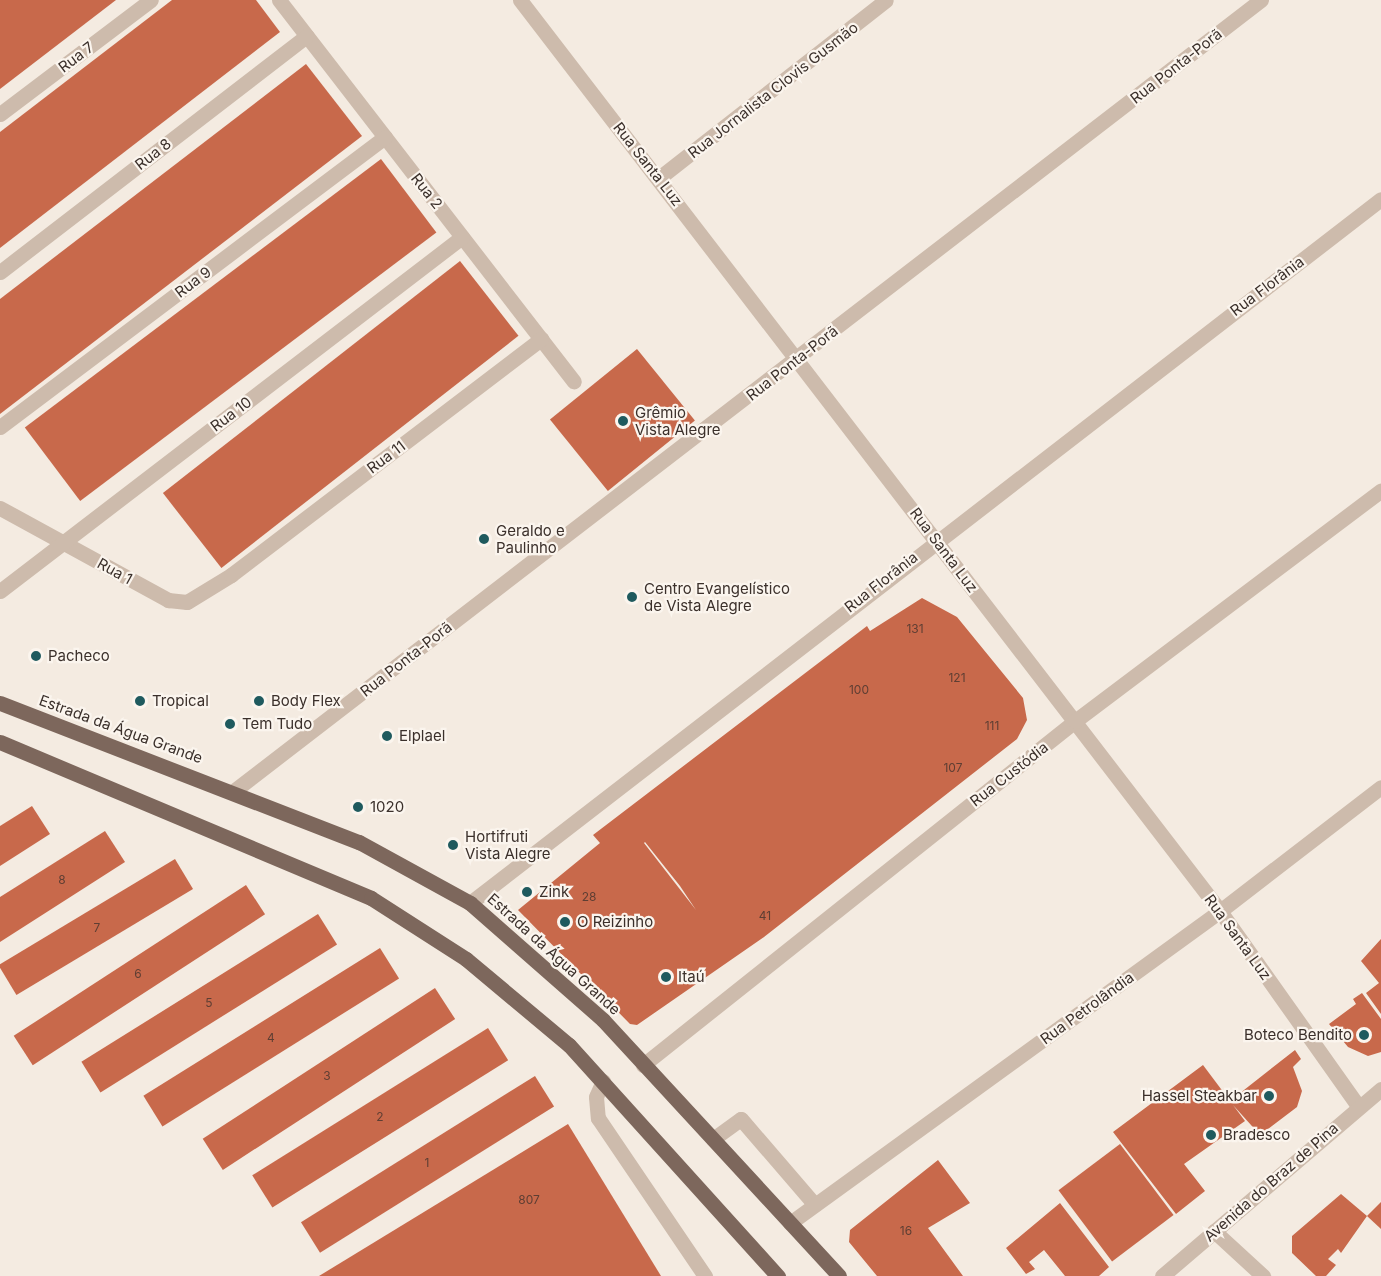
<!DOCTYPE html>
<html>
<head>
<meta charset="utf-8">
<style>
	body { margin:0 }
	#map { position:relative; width:1381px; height:1276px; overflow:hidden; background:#f4ebe1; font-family:Inter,sans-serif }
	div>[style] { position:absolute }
	.building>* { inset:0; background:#c8694b; transform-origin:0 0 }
	.minor>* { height:15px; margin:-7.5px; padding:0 7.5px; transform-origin:7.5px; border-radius:7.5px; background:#cdbbac }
	.major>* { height:15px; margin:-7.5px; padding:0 7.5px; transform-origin:7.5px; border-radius:7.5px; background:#7d675c }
	.dots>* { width:16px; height:16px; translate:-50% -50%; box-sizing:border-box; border:3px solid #fbf5ee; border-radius:50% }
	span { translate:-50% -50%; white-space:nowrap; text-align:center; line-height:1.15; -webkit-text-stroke:4.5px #fbf5ee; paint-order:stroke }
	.number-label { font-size:12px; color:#5e3e33 }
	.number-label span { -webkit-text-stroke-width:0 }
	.street-label { font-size:15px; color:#3b302b }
	.poi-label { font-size:15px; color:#3b302b }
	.left { translate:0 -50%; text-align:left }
	.right { translate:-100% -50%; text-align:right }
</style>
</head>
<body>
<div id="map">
	<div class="building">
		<i style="clip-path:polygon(0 0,116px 0,0 89px)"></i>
		<i style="clip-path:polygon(172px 0,256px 0,280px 32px,0 248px,0 132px)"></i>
		<i style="clip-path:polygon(306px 64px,362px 136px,0 414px,0 299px)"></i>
		<i style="left:381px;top:159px;width:92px;height:446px;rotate:53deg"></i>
		<i style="left:460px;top:261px;width:95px;height:377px;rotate:52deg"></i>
		<i style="left:637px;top:349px;width:92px;height:112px;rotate:51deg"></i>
		<i style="clip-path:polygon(evenodd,922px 598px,957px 617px,1023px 698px,1027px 720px,1017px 739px,764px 937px,637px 1025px,630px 1024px,518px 910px,600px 843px,593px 835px,867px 626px,870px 631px,922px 598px,645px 842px,680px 886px,696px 910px,644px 843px,645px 842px)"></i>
		<i style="clip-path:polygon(32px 806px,50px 834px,0 866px,0 826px)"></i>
		<i style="clip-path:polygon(105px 831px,125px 862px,0 942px,0 897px)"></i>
		<i style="left:175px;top:859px;width:35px;height:206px;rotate:59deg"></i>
		<i style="left:246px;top:885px;width:35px;height:277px;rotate:57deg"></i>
		<i style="left:318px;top:914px;width:36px;height:279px;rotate:58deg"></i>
		<i style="clip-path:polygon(1381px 939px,1381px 1014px,1366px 993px,1379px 983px,1361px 961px)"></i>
		<i style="left:380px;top:948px;width:36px;height:279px;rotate:58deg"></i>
		<i style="left:435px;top:988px;width:37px;height:277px;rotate:57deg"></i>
		<i style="clip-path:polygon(1362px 993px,1381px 1019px,1381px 1052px,1368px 1056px,1348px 1047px,1329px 1024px,1356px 1004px,1353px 999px)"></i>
		<i style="left:488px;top:1028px;width:38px;height:278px;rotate:58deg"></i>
		<i style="clip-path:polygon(1295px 1050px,1301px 1059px,1293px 1067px,1302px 1091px,1297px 1107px,1260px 1135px,1233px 1105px,1245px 1121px,1184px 1164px,1205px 1191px,1176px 1214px,1113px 1132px,1203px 1065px,1230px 1101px)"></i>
		<i style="left:535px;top:1076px;width:36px;height:276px;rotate:58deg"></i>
		<i style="clip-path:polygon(568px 1124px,661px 1276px,319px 1276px)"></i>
		<i style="left:1120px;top:1144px;width:89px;height:77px;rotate:53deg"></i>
		<i style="clip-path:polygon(938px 1160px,970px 1203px,928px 1228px,963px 1276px,877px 1276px,849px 1242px,850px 1230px)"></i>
		<i style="clip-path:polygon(1341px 1194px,1367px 1216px,1341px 1253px,1338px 1249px,1328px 1259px,1336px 1265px,1326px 1276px,1316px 1276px,1292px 1253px,1292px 1236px)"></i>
		<i style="clip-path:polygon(1381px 1202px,1381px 1229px,1367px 1216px)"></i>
		<i style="clip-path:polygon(1060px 1203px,1109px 1267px,1099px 1276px,1065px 1276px,1044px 1250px,1029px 1262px,1035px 1269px,1026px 1274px,1006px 1248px)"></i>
	</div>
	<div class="minor">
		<i style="left:279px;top:0;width:482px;rotate:52.3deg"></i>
		<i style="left:520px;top:0;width:1149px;rotate:52.46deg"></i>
		<i style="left:1220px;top:911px;width:240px;rotate:54.7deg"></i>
		<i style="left:0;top:114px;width:189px;rotate:-37.1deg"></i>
		<i style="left:659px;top:178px;width:288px;rotate:-38.1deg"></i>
		<i style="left:0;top:272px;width:387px;rotate:-37.6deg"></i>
		<i style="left:0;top:427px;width:482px;rotate:-37deg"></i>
		<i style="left:0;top:508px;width:192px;rotate:28.7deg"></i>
		<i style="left:168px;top:600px;width:19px;rotate:6deg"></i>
		<i style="left:187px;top:602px;width:52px;rotate:-31.5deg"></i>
		<i style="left:231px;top:575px;width:390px;rotate:-37.3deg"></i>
		<i style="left:0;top:591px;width:582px;rotate:-37.46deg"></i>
		<i style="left:235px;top:790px;width:1295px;rotate:-37.6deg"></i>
		<i style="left:470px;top:903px;width:1151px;rotate:-37.7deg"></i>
		<i style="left:643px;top:1065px;width:552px;rotate:-38.53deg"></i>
		<i style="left:1075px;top:721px;width:383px;rotate:-37deg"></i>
		<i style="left:603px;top:1081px;width:17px;rotate:114deg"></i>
		<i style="left:596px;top:1097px;width:21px;rotate:85deg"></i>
		<i style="left:598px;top:1118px;width:191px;rotate:55.9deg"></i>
		<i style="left:713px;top:1139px;width:34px;rotate:-36deg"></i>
		<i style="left:741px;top:1119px;width:113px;rotate:49.3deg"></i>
		<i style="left:790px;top:1223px;width:531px;rotate:-35.96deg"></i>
		<i style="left:1220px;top:911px;width:203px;rotate:-37.6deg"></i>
		<i style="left:1214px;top:1231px;width:67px;rotate:42.6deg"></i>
		<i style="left:1162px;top:1276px;width:288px;rotate:-40.5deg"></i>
	</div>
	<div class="major">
		<i style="left:0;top:703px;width:385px;rotate:21.2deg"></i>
		<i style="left:359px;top:842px;width:127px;rotate:28.8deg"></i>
		<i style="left:470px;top:903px;width:177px;rotate:41.3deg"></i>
		<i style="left:603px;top:1020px;width:348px;rotate:47.3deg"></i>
		<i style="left:0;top:742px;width:402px;rotate:22.8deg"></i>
		<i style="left:371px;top:898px;width:113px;rotate:32.7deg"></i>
		<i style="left:466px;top:959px;width:134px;rotate:39.9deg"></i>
		<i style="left:569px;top:1045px;width:312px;rotate:47.9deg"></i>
	</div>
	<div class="dots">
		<i style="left:623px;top:421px;background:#1f5a5e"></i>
		<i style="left:484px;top:539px;background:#1f5a5e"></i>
		<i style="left:632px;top:597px;background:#1f5a5e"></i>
		<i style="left:36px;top:656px;background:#1f5a5e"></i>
		<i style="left:140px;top:701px;background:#1f5a5e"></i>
		<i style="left:259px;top:701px;background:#1f5a5e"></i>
		<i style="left:230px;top:724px;background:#1f5a5e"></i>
		<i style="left:387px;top:736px;background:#1f5a5e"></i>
		<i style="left:358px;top:807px;background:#1f5a5e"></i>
		<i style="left:453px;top:845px;background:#1f5a5e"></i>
		<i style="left:527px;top:892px;background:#1f5a5e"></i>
		<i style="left:565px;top:922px;background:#1f5a5e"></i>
		<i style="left:666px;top:977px;background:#1f5a5e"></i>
		<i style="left:1364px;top:1035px;background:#1f5a5e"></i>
		<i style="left:1269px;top:1096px;background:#1f5a5e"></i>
		<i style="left:1211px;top:1135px;background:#1f5a5e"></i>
	</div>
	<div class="number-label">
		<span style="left:915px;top:629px">131</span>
		<span style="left:957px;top:678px">121</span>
		<span style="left:859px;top:690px">100</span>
		<span style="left:992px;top:726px">111</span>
		<span style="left:953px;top:768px">107</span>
		<span style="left:62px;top:880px">8</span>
		<span style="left:589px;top:897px">28</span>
		<span style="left:765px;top:916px">41</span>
		<span style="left:97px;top:928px">7</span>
		<span style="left:138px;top:974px">6</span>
		<span style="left:209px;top:1003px">5</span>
		<span style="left:271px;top:1038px">4</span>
		<span style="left:327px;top:1076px">3</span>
		<span style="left:380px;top:1117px">2</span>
		<span style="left:427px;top:1163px">1</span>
		<span style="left:529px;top:1200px">807</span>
		<span style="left:906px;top:1231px">16</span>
	</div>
	<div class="street-label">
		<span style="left:76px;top:57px;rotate:-37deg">Rua 7</span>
		<span style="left:1176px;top:66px;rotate:-38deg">Rua Ponta-Porã</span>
		<span style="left:773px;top:90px;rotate:-38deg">Rua Jornalista Clovis Gusmão</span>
		<span style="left:153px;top:154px;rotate:-38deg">Rua 8</span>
		<span style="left:648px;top:164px;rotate:52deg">Rua Santa Luz</span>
		<span style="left:427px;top:191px;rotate:52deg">Rua 2</span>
		<span style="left:193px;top:282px;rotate:-37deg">Rua 9</span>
		<span style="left:1267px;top:286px;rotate:-37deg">Rua Florânia</span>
		<span style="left:792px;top:363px;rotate:-38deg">Rua Ponta-Porã</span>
		<span style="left:231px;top:414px;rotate:-37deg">Rua 10</span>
		<span style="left:386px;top:457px;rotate:-37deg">Rua 11</span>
		<span style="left:944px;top:550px;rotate:53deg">Rua Santa Luz</span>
		<span style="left:115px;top:571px;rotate:29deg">Rua 1</span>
		<span style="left:881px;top:582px;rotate:-38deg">Rua Florânia</span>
		<span style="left:406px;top:659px;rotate:-38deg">Rua Ponta-Porã</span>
		<span style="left:121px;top:729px;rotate:20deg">Estrada da Água Grande</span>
		<span style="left:1009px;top:774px;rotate:-38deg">Rua Custódia</span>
		<span style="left:1238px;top:937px;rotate:54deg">Rua Santa Luz</span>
		<span style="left:554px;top:954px;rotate:42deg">Estrada da Água Grande</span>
		<span style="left:1087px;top:1008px;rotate:-36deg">Rua Petrolândia</span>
		<span style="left:1271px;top:1182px;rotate:-41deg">Avenida do Braz de Pina</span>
	</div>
	<div class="poi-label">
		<span class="left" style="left:635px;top:421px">Grêmio<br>Vista Alegre</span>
		<span class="left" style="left:496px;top:539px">Geraldo e<br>Paulinho</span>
		<span class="left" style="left:644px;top:597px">Centro Evangelístico<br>de Vista Alegre</span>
		<span class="left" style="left:48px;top:656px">Pacheco</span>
		<span class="left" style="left:152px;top:701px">Tropical</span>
		<span class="left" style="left:271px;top:701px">Body Flex</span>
		<span class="left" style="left:242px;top:724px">Tem Tudo</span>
		<span class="left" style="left:399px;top:736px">Elplael</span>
		<span class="left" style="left:370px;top:807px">1020</span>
		<span class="left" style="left:465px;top:845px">Hortifruti<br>Vista Alegre</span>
		<span class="left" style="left:539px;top:892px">Zink</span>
		<span class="left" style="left:577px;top:922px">O Reizinho</span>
		<span class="left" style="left:678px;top:977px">Itaú</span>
		<span class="right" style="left:1352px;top:1035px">Boteco Bendito</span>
		<span class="right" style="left:1257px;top:1096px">Hassel Steakbar</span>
		<span class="left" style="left:1223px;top:1135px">Bradesco</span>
	</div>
</div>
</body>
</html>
